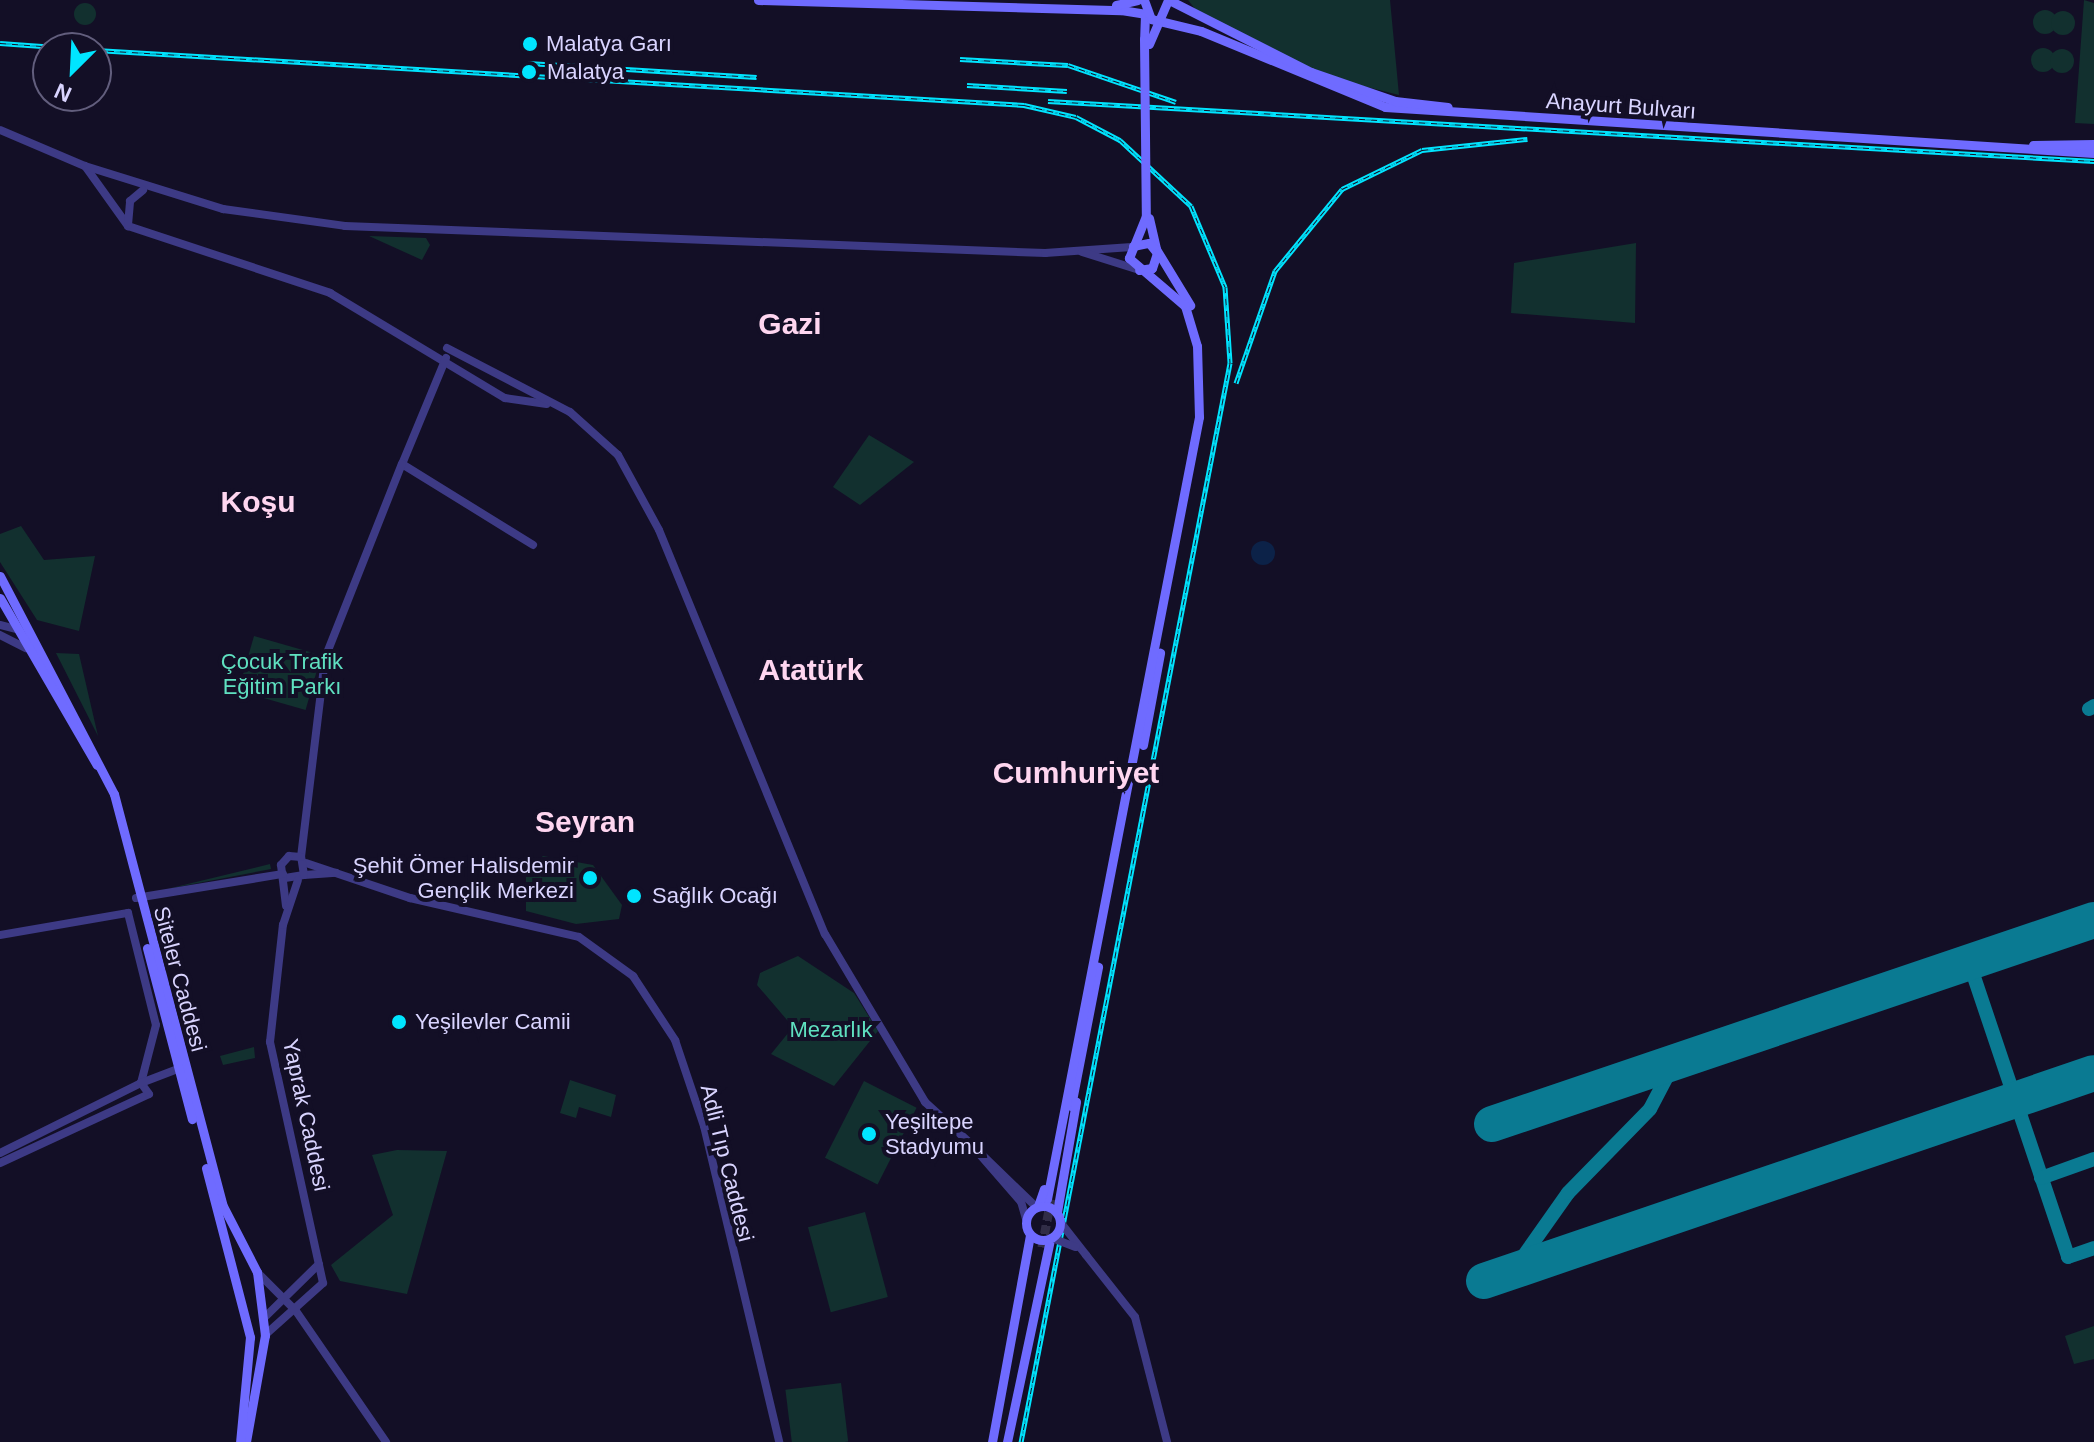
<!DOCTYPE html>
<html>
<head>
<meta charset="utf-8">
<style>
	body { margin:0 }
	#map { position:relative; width:2094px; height:1442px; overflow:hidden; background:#130f26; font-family:Arial,sans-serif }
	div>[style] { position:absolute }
	.green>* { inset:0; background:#12302f; transform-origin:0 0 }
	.round { border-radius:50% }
	.water>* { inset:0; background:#0c2248 }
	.taxiway>* { height:14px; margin:-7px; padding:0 7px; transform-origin:7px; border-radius:7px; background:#0a7a92 }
	.runway>* { height:36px; margin:-18px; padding:0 18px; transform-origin:18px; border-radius:18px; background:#0a7a92 }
	.secondary-tunnel>* { height:9px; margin-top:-4.5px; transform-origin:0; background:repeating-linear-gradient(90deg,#312d47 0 9px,transparent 0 13.5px) }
	.tertiary>* { height:8px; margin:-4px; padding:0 4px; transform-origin:4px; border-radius:4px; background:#3d3a85 }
	.secondary>* { height:9px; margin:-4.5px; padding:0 4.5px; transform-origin:4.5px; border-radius:4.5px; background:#6f6bff }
	.rail>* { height:5px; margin-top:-2.5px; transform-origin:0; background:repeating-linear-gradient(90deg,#130f26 0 6px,#00e5ff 0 12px); box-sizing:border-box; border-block:2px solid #00e5ff }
	.tertiary-bridge>* { height:8px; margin:-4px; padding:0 4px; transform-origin:4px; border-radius:4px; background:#3d3a85 }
	.secondary-bridge>* { height:9px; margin:-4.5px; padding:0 4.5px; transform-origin:4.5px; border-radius:4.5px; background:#6f6bff }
	.secondary-bridge>.ring { margin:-4.5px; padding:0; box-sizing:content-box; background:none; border:9px solid #6f6bff; border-radius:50% }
	.dots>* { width:22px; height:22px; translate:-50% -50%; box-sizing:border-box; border:4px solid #130f26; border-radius:50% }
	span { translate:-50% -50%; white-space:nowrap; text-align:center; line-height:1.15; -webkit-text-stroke:8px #130f26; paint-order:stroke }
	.poi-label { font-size:22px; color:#d9d4ff }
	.left { translate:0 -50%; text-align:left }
	.right { translate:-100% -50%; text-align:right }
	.street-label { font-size:22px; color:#d9d4ff }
	.park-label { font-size:22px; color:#5fe0c0 }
	.district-label { font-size:30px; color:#ffd6f0; font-weight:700 }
	.north { position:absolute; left:32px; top:32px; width:80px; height:80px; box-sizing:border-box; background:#130f26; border:2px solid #625e7d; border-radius:50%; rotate:204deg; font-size:22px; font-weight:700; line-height:32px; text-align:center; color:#d9d4ff }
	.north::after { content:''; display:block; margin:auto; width:28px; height:36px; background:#00e5ff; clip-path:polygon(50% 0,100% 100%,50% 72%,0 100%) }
</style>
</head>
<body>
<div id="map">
	<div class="green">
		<i style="clip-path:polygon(1188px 0,1390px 0,1399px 95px,1323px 76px,1199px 14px)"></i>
		<i style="clip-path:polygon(2084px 0,2094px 3px,2094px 124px,2075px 123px)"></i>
		<i class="round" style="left:74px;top:3px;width:22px;height:22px"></i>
		<i class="round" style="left:2033px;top:10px;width:24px;height:24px"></i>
		<i class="round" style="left:2051px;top:11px;width:24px;height:24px"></i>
		<i class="round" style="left:2031px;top:48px;width:24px;height:24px"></i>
		<i class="round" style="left:2050px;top:49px;width:24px;height:24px"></i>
		<i style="clip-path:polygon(369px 236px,426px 238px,430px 245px,422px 260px)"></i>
		<i style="clip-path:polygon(1636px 243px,1635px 323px,1511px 313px,1514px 263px)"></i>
		<i style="clip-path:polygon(869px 435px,914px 462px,860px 505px,833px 487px)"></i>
		<i style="clip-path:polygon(21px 526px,44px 560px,95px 556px,79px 631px,37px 620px,0 562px,0 534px)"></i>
		<i style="left:254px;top:636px;width:70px;height:57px;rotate:16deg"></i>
		<i style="clip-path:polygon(56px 653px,79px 654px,98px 736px)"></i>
		<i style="clip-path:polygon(543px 856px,593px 865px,622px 905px,619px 919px,576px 924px,526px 911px,526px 870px)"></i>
		<i style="clip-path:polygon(270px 864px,271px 869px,167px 889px)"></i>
		<i style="clip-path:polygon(798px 956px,854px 993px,878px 1031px,834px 1086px,771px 1054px,793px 1027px,757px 985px,760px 973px)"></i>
		<i style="clip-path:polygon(254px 1047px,255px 1058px,223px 1065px,220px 1056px)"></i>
		<i style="clip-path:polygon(570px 1080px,616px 1095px,611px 1117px,579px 1107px,576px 1118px,560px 1113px)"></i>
		<i style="left:864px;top:1081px;width:59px;height:86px;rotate:27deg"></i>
		<i style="clip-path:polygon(397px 1150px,447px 1151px,407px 1294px,340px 1281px,331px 1265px,393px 1215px,372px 1155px)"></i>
		<i style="left:865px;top:1212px;width:88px;height:59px;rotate:75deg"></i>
		<i style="clip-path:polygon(2094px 1326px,2094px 1359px,2074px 1364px,2065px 1336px)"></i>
		<i style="left:841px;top:1383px;width:59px;height:56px;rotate:83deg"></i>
	</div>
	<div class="water">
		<i class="round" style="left:1251px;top:541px;width:24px;height:24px"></i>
	</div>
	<div class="taxiway">
		<i style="left:2089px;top:709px;width:6px;rotate:-31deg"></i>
		<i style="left:1969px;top:962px;width:311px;rotate:71.4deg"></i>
		<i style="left:2068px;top:1257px;width:28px;rotate:-19deg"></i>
		<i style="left:2041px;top:1178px;width:56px;rotate:-19.7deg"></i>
		<i style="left:1513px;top:1271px;width:95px;rotate:-54.8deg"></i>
		<i style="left:1568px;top:1193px;width:117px;rotate:-45.7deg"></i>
		<i style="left:1650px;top:1109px;width:52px;rotate:-62.4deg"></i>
	</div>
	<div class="runway">
		<i style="left:1492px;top:1124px;width:636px;rotate:-18.72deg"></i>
		<i style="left:1484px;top:1281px;width:644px;rotate:-18.83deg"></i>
	</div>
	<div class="secondary-tunnel">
		<i style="left:1042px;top:1247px;width:49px;rotate:-79.4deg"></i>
	</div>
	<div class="tertiary">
		<i style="left:0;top:130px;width:92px;rotate:23deg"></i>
		<i style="left:85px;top:166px;width:74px;rotate:54.4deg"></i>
		<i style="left:128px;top:226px;width:213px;rotate:18.3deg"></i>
		<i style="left:330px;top:293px;width:204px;rotate:31deg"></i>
		<i style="left:505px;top:398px;width:42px;rotate:8.1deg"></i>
		<i style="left:85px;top:166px;width:145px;rotate:17.3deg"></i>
		<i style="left:223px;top:209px;width:123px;rotate:7.9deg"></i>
		<i style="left:345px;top:226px;width:701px;rotate:2.21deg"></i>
		<i style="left:1045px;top:253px;width:87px;rotate:-3.9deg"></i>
		<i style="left:128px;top:225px;width:24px;rotate:-85deg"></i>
		<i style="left:130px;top:201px;width:17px;rotate:-40deg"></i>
		<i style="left:1082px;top:252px;width:60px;rotate:17.5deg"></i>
		<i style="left:447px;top:348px;width:139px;rotate:27.5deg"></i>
		<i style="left:570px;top:412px;width:64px;rotate:41.9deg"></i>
		<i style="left:618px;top:455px;width:85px;rotate:61.3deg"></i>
		<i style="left:659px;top:530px;width:437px;rotate:67.7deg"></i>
		<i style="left:825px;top:934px;width:196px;rotate:59.2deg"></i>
		<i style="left:925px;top:1102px;width:59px;rotate:42.3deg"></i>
		<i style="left:446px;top:358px;width:115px;rotate:112.5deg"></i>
		<i style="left:402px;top:464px;width:154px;rotate:31.7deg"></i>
		<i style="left:0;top:625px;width:16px;rotate:14deg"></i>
		<i style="left:0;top:635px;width:29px;rotate:27deg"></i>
		<i style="left:301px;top:857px;width:200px;rotate:-83.1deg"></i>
		<i style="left:325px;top:658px;width:209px;rotate:-68.4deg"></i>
		<i style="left:306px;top:863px;width:110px;rotate:18.6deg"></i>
		<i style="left:410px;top:898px;width:173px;rotate:13deg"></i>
		<i style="left:579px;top:937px;width:67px;rotate:35.8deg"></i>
		<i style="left:633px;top:976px;width:77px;rotate:56.7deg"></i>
		<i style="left:675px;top:1040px;width:91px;rotate:71.4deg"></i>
		<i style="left:704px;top:1126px;width:325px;rotate:76.6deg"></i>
		<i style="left:304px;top:875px;width:32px;rotate:-4deg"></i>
		<i style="left:285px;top:878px;width:19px;rotate:-9deg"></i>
		<i style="left:304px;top:875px;width:18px;rotate:-99deg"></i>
		<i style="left:301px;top:857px;width:12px;rotate:-175deg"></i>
		<i style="left:289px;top:856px;width:12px;rotate:132deg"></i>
		<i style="left:281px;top:865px;width:41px;rotate:83deg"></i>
		<i style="left:136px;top:898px;width:149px;rotate:-9.3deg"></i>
		<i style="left:0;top:935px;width:130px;rotate:-9.8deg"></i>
		<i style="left:128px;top:913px;width:115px;rotate:76deg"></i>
		<i style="left:156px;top:1025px;width:60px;rotate:104.5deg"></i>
		<i style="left:141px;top:1083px;width:157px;rotate:153.6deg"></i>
		<i style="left:0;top:1163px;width:164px;rotate:-24.8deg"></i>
		<i style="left:149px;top:1094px;width:14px;rotate:-126deg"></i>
		<i style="left:141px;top:1083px;width:40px;rotate:-21deg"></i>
		<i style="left:1026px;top:1219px;width:18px;rotate:-106deg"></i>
		<i style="left:1021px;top:1202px;width:79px;rotate:-130.9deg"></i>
		<i style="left:969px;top:1142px;width:93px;rotate:44.1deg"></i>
		<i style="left:1086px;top:1255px;width:79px;rotate:51.7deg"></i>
		<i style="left:1135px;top:1317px;width:129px;rotate:75.6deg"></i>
		<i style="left:257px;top:1272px;width:55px;rotate:45deg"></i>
		<i style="left:296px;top:1311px;width:159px;rotate:55.5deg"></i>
		<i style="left:264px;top:1318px;width:77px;rotate:-44.5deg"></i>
		<i style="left:265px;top:1335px;width:78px;rotate:-41.9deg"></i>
		<i style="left:323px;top:1283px;width:247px;rotate:-102.4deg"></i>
		<i style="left:270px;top:1042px;width:118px;rotate:-83.7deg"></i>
		<i style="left:283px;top:925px;width:47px;rotate:-71.6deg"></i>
	</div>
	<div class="secondary">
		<i style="left:758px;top:0;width:363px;rotate:1.6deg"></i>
		<i style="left:1121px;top:10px;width:24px;rotate:9deg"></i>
		<i style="left:1145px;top:14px;width:25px;rotate:92deg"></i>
		<i style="left:1144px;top:0;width:20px;rotate:70deg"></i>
		<i style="left:1151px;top:19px;width:51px;rotate:13.5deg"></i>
		<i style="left:1201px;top:31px;width:199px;rotate:22.4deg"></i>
		<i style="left:1385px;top:107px;width:710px;rotate:3.71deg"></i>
		<i style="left:1169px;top:0;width:159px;rotate:26.9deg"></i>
		<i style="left:1311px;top:72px;width:89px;rotate:19deg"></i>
		<i style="left:1395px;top:101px;width:53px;rotate:6.5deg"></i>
		<i style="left:1116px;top:5px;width:22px;rotate:-13deg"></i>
		<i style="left:1149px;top:44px;width:48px;rotate:-66.6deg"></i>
		<i style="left:2033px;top:145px;width:61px;rotate:-0.9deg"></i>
		<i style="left:1149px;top:218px;width:32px;rotate:77deg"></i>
		<i style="left:1156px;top:249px;width:66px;rotate:58.7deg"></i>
		<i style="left:1133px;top:246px;width:16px;rotate:-11deg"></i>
		<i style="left:1149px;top:243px;width:13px;rotate:51deg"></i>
		<i style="left:1157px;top:253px;width:16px;rotate:108deg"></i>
		<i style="left:1152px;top:268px;width:13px;rotate:171deg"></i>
		<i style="left:0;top:576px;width:246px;rotate:62.4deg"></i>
		<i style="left:114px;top:794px;width:424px;rotate:75.2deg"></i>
		<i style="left:222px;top:1204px;width:76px;rotate:62.8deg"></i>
		<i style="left:257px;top:1272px;width:64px;rotate:82.8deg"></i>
		<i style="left:265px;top:1335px;width:109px;rotate:100.1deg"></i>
		<i style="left:0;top:598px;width:193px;rotate:59.9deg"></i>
		<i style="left:1143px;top:745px;width:94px;rotate:-79.5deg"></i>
		<i style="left:147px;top:948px;width:177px;rotate:75.3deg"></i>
		<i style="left:1071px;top:1106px;width:142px;rotate:-79deg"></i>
		<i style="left:206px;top:1168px;width:175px;rotate:75.4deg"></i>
		<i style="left:250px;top:1337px;width:105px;rotate:95.4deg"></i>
		<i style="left:1047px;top:1199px;width:797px;rotate:-79deg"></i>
		<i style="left:1199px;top:417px;width:71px;rotate:-91.6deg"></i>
		<i style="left:1197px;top:346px;width:42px;rotate:-106.7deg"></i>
		<i style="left:1185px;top:306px;width:74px;rotate:-139.4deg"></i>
		<i style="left:1129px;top:258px;width:45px;rotate:-68deg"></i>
		<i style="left:1038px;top:1206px;width:18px;rotate:-71deg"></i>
		<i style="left:1057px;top:1212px;width:112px;rotate:-80.2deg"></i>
		<i style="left:992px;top:1442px;width:210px;rotate:-79.6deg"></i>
		<i style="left:1007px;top:1442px;width:208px;rotate:-78deg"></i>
	</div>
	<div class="rail">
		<i style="left:0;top:43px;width:70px;rotate:4.1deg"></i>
		<i style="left:96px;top:50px;width:930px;rotate:3.39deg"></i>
		<i style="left:1024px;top:105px;width:53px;rotate:13deg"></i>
		<i style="left:1076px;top:117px;width:50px;rotate:27.6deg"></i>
		<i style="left:1120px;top:140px;width:97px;rotate:42.9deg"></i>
		<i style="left:1191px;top:206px;width:88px;rotate:67.2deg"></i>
		<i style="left:1225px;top:287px;width:76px;rotate:86.2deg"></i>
		<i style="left:1230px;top:363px;width:1099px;rotate:100.96deg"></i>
		<i style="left:960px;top:59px;width:108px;rotate:3.2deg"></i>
		<i style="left:1068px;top:65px;width:114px;rotate:18.9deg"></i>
		<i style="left:528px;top:63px;width:229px;rotate:3.5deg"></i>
		<i style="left:967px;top:85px;width:100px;rotate:3.4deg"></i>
		<i style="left:1048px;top:101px;width:1048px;rotate:3.28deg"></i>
		<i style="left:1236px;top:383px;width:119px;rotate:-70.8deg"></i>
		<i style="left:1275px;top:271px;width:106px;rotate:-50.7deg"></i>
		<i style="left:1342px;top:189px;width:89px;rotate:-26deg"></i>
		<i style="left:1422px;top:150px;width:106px;rotate:-6deg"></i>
	</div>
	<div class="tertiary-bridge">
		<i style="left:1061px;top:1223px;width:41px;rotate:52deg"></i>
		<i style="left:1052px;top:1238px;width:25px;rotate:21deg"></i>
	</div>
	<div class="secondary-bridge">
		<i style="left:1144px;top:39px;width:177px;rotate:89.4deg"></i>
		<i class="ring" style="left:1026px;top:1206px;width:25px;height:25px"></i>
	</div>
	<div class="dots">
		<i style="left:530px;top:44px;background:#00e5ff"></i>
		<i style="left:529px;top:72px;background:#00e5ff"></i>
		<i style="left:590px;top:878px;background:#00e5ff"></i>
		<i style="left:634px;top:896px;background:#00e5ff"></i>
		<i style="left:399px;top:1022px;background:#00e5ff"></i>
		<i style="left:869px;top:1134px;background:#00e5ff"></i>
	</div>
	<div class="poi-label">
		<span class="left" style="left:546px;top:44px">Malatya Garı</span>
		<span class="left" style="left:547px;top:72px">Malatya</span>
		<span class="right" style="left:574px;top:878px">Şehit Ömer Halisdemir<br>Gençlik Merkezi</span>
		<span class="left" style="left:652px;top:896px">Sağlık Ocağı</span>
		<span class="left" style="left:415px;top:1022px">Yeşilevler Camii</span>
		<span class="left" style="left:885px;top:1134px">Yeşiltepe<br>Stadyumu</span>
	</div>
	<div class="street-label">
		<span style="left:1621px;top:106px;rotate:4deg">Anayurt Bulvarı</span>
		<span style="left:180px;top:979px;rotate:75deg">Siteler Caddesi</span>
		<span style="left:306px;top:1115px;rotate:78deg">Yaprak Caddesi</span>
		<span style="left:727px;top:1163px;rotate:76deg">Adli Tıp Caddesi</span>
	</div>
	<div class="park-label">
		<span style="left:282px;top:674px">Çocuk Trafik<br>Eğitim Parkı</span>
		<span style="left:831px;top:1030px">Mezarlık</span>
	</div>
	<div class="district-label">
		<span style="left:790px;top:324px">Gazi</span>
		<span style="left:258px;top:502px">Koşu</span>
		<span style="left:811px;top:670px">Atatürk</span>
		<span style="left:1076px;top:773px">Cumhuriyet</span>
		<span style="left:585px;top:822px">Seyran</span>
	</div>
	<div class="north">N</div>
</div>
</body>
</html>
